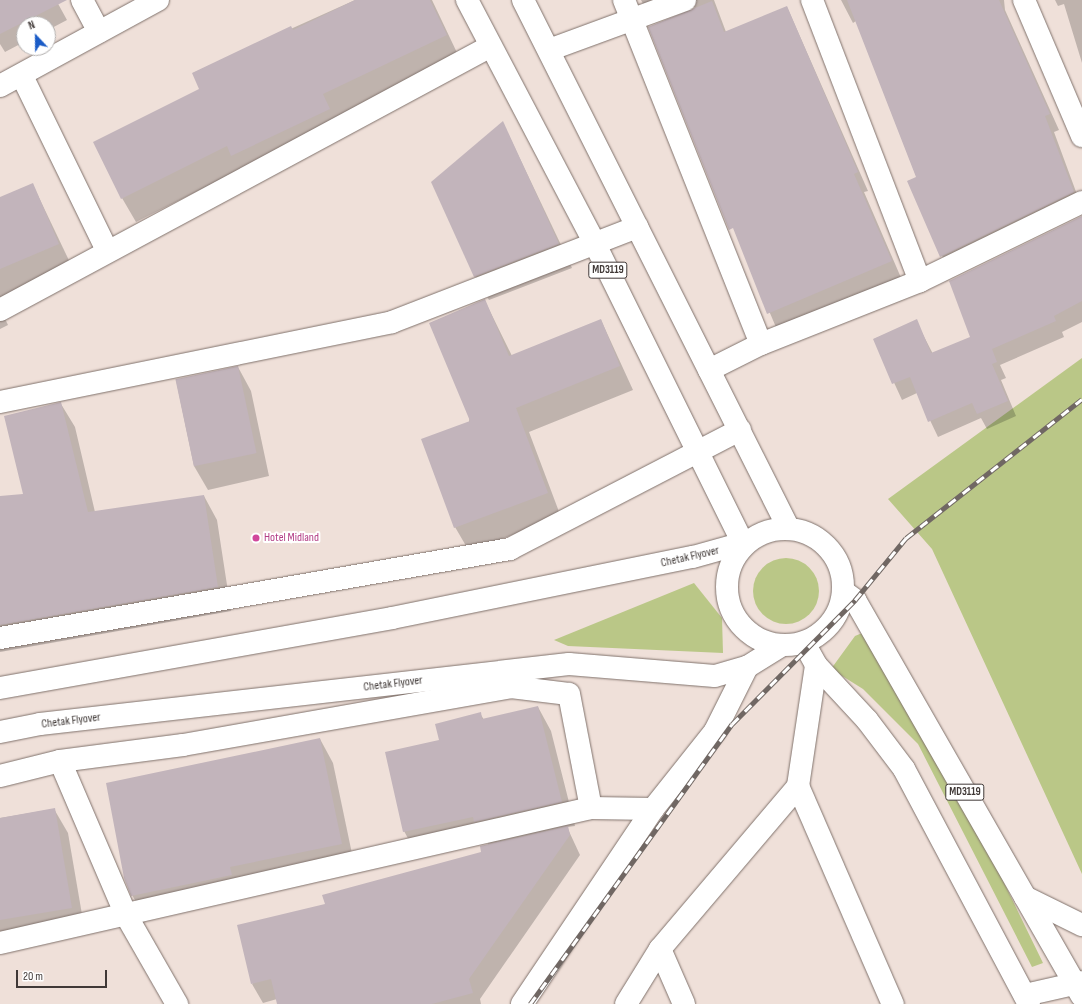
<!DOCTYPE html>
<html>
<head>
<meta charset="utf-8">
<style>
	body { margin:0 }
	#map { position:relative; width:1082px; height:1004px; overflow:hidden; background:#efe0d9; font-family:"Sofia Sans Condensed",sans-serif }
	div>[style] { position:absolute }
	.green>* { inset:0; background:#bac787 }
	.round { border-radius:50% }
	.shadow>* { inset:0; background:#0003 }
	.building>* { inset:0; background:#c2b4bb; transform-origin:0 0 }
	.roads { filter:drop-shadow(0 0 1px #80726c) drop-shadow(0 0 1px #80726c) }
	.street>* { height:22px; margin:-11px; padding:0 11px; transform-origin:11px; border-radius:11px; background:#fff }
	.secondary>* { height:22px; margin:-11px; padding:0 11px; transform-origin:11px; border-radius:11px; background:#fff }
	.primary>* { height:22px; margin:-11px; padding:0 11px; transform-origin:11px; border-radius:11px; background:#fff }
	.primary>.ring { margin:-11px; padding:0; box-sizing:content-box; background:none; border:22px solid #fff; border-radius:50% }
	.rail>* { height:4.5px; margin-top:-2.25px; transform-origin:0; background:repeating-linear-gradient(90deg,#fff 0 9px,#706763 0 18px); box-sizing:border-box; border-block:1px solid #706763 }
	.dots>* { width:11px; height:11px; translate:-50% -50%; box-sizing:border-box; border:2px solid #fff; border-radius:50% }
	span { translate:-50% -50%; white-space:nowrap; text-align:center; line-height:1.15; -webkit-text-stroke:4px #fff; paint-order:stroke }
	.shield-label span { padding:1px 3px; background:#fff; border:1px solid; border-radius:3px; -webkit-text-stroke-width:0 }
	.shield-label { font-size:11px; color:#403937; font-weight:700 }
	.hotel-label { font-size:12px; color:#b23c85 }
	.left { translate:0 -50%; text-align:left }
	.street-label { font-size:12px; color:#403937 }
	.north { position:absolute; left:16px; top:16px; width:40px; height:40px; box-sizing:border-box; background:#fff; border:1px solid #b3b0af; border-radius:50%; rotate:338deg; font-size:11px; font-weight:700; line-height:16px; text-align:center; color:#403937 }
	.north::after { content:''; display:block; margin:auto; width:14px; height:18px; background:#1b5cc7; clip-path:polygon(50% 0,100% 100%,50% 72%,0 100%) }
	.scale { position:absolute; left:16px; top:970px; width:91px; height:18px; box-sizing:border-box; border:2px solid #403937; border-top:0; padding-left:5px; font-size:12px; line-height:14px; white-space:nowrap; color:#403937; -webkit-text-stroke:3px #fff; paint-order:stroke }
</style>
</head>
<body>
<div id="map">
	<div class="green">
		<i style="clip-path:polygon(1082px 358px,1082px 874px,932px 549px,888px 499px)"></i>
		<i class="round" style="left:753px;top:558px;width:66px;height:66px"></i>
		<i style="clip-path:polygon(694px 583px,722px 618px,723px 653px,568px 646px,554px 640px)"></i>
		<i style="clip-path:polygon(874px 628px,940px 751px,1043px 963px,1032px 967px,918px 744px,863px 689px,831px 669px,855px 636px)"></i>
	</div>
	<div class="shadow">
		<i style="clip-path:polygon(0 0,56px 0,67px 20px,48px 30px,48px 24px,24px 24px,24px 42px,5px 52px,0 44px)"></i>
		<i style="clip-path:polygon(355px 0,432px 0,460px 59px,136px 222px,122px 198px,201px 90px,193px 73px)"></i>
		<i style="clip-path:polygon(641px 0,714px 0,726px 32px,787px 7px,868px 191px,864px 192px,902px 280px,778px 332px,649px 27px,690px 12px,695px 7px,653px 21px)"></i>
		<i style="clip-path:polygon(841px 0,1004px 0,1005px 10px,1059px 130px,1054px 132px,1082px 208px,950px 273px,908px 181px,917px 178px,856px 21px,853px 23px)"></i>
		<i style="clip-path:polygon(1055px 0,1082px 0,1082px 63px,1064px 4px,1058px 6px)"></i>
		<i style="clip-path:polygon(503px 123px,572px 268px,489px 300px,475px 276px)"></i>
		<i style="clip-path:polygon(33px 185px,75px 273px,0 305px,0 199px)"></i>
		<i style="clip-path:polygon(1082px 219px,1082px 322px,1062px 332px,1064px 337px,1000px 365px,1006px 378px,1001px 380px,1016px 416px,987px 429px,981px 418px,938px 437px,917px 393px,902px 400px,874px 339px,916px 321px,933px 354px,971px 338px)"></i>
		<i style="clip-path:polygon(485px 301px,512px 356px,601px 320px,633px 390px,529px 432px,561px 517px,469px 551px,455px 527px)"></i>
		<i style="clip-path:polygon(0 308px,8px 325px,0 329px)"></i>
		<i style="clip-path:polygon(238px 367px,251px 391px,269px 476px,208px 490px,194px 466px,176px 380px)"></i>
		<i style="clip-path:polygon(61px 404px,75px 427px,95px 512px,204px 496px,217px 520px,231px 611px,0 652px,0 530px,31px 524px)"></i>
		<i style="clip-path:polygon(538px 707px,551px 731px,575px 826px,567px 827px,580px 855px,480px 999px,481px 1004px,278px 1004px,277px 999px,263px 1003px,252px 984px,326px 905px,482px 853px,489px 845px,486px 841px,417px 855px,404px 831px,440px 741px,480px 713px,484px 720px)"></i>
		<i style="clip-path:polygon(320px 739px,333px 763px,355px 868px,146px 919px,132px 895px)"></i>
		<i style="clip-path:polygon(54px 809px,68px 833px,85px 932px,0 949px,0 818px)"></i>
	</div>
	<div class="building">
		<i style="clip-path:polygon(0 0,67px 0,0 34px)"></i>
		<i style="clip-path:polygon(355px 0,430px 0,447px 35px,323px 94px,330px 109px,231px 156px,227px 146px,121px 199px,93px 142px,199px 89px,192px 73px,291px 26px,293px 30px)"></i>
		<i style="clip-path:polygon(847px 0,999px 0,1050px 114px,1045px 116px,1074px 192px,940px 257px,907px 181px,916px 177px)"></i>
		<i style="clip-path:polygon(712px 1px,724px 32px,787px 6px,858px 172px,854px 174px,892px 261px,767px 314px,733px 228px,729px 230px,648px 27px)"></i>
		<i style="clip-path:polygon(503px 121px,559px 244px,474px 277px,431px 182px)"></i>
		<i style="clip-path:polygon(33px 183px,59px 244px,0 269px,0 197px)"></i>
		<i style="clip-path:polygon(1082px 216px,1082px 301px,1054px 316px,1056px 321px,992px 349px,997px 362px,992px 364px,1008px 401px,977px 414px,972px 403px,928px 422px,910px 377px,892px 384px,873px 339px,917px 319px,931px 353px,970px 337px,949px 281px)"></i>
		<i style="clip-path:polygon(485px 299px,509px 356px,601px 319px,620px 366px,516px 408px,548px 493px,454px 528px,421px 439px,470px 421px,429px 323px)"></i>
		<i style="left:238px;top:366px;width:89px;height:64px;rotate:78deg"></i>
		<i style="clip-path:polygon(61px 402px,88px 512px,204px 495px,218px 587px,0 625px,0 496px,23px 494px,4px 416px)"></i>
		<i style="clip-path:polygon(538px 706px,562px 802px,474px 822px,473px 817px,403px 832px,385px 752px,439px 740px,435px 724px,481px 712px,482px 719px)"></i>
		<i style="clip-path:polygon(320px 738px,342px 844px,230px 867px,232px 875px,131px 896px,124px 878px,106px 783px)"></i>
		<i style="clip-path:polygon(55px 808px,72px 908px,0 920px,0 818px)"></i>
		<i style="clip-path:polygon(568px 826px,570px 835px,469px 979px,473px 993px,432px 1004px,277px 1004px,271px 979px,251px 984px,237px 925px,325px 904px,322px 895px,481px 852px,480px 846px)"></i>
	</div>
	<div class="roads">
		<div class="street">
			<i style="left:82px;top:0;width:36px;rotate:62deg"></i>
			<i style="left:624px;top:0;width:370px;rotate:68.3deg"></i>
			<i style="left:761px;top:344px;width:171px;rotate:-21.6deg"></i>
			<i style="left:920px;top:281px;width:180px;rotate:-26deg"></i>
			<i style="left:812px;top:0;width:301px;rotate:69deg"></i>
			<i style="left:1024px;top:0;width:148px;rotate:66.9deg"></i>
			<i style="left:549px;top:50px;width:145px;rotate:-20.2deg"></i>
			<i style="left:22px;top:76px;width:194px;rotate:64deg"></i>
			<i style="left:0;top:86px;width:180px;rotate:-28.6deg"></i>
			<i style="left:0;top:310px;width:557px;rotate:-28.27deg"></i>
			<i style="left:709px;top:370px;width:58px;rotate:-26.6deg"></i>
			<i style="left:0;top:402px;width:400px;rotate:-11.5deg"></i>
			<i style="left:392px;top:322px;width:263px;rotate:-21.2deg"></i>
			<i style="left:0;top:638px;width:518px;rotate:-9.9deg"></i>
			<i style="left:510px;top:549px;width:259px;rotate:-27.4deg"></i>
			<i style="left:60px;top:761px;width:168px;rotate:66.8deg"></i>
			<i style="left:126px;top:915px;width:103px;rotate:60.2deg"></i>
			<i style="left:0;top:776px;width:62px;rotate:-14deg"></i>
			<i style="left:60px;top:761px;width:124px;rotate:-7.4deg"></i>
			<i style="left:183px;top:745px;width:333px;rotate:-10deg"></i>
			<i style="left:511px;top:687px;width:58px;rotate:6.9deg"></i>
			<i style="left:569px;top:694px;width:116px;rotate:79.1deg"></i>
			<i style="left:798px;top:786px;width:238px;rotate:66.5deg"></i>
			<i style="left:0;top:943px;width:606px;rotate:-12.87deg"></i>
			<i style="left:591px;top:808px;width:62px;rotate:0.9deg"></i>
			<i style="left:660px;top:949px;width:60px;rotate:66.4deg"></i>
			<i style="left:522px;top:1004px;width:235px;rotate:-56.1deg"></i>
			<i style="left:653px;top:809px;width:100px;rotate:-51.5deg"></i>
			<i style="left:715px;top:731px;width:72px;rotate:-63.4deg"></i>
			<i style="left:626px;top:1004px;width:65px;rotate:-58.3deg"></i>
			<i style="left:660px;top:949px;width:214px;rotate:-49.7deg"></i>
			<i style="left:798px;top:786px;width:122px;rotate:-81.5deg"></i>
		</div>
		<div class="secondary">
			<i style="left:0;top:688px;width:398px;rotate:-10.1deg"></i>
			<i style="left:392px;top:618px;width:307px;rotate:-11.5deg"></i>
			<i style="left:693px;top:557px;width:52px;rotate:-15.6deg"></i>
			<i style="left:0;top:732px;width:41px;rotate:-11.3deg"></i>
			<i style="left:40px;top:724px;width:532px;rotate:-6.47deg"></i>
			<i style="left:569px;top:664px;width:146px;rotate:4.7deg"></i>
			<i style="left:715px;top:676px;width:33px;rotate:-16deg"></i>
			<i style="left:747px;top:667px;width:39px;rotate:-32deg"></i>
			<i style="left:1025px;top:995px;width:58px;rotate:-12.8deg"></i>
		</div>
		<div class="primary">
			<i style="left:467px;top:0;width:276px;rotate:62.3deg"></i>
			<i style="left:595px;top:244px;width:334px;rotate:63.7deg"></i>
			<i style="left:523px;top:0;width:592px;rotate:63.31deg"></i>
			<i class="ring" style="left:727px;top:529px;width:94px;height:94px"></i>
			<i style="left:844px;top:592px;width:14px;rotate:36deg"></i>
			<i style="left:855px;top:600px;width:456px;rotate:60.2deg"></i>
			<i style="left:804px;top:643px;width:25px;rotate:61deg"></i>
			<i style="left:816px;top:665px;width:75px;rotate:47.2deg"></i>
			<i style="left:867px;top:720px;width:61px;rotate:52.9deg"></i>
			<i style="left:904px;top:769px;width:266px;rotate:62deg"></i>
			<i style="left:1025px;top:897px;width:64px;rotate:26.2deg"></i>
		</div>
	</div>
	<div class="rail">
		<i style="left:530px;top:1004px;width:345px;rotate:-54.2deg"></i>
		<i style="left:732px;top:724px;width:175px;rotate:-45.2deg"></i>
		<i style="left:855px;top:600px;width:80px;rotate:-50.6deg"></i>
		<i style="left:906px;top:538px;width:224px;rotate:-38.3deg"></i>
	</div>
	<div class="dots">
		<i style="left:256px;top:538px;background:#d1479c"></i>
	</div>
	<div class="shield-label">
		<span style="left:608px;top:270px">MD3119</span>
		<span style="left:965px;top:792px">MD3119</span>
	</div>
	<div class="hotel-label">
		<span class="left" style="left:264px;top:538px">Hotel Midland</span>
	</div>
	<div class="street-label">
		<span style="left:690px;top:557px;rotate:-13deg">Chetak Flyover</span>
		<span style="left:393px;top:684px;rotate:-7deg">Chetak Flyover</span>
		<span style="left:71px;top:721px;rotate:-7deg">Chetak Flyover</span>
	</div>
	<div class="north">N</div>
	<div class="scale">20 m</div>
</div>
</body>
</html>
